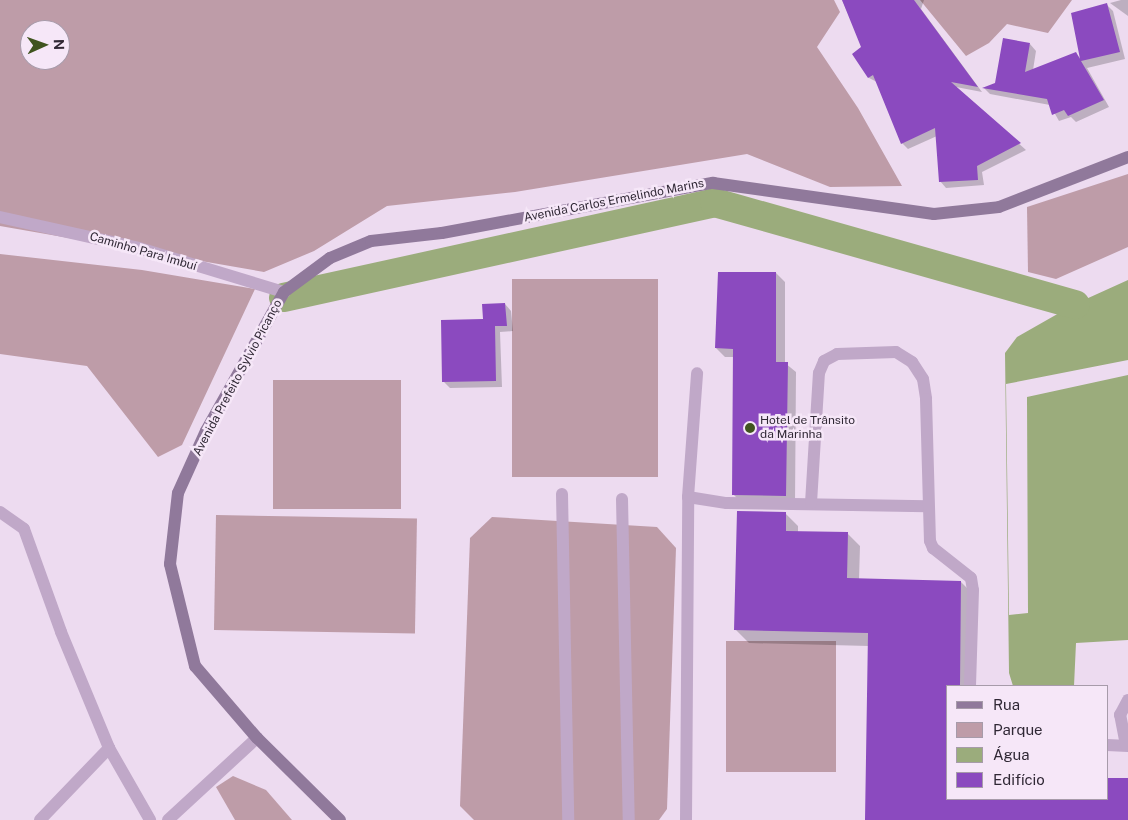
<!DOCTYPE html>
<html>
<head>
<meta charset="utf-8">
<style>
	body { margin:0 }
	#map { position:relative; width:1128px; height:820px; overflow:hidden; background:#eddbf0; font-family:"Public Sans",sans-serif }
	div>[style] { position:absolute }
	.green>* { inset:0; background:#be9ca8; transform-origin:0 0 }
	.water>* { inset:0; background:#9bac7c }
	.pier>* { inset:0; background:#eddbf0 }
	.shadow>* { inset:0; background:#0003 }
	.canal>* { height:29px; margin:-14.5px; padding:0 14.5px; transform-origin:14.5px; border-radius:14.5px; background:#9bac7c }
	.building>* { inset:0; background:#8b4abf }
	.lane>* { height:12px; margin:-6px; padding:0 6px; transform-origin:6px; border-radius:6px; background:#c0a8c8 }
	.secondary>* { height:12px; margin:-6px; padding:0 6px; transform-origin:6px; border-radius:6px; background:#90799b }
	.dots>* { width:14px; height:14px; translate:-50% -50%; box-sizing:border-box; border:2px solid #f6e7f8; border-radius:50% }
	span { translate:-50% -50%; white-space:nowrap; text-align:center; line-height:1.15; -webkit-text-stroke:5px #f6e7f8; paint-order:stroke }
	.street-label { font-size:12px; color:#302835 }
	.poi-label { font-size:12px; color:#302835 }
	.left { translate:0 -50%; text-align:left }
	.legend { position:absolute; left:946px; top:685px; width:162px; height:115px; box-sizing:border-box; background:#f6e7f8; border:1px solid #a79baa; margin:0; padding:6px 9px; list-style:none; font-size:15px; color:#302835 }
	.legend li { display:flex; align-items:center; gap:10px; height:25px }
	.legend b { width:25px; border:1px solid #a79baa }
	.north { position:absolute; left:20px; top:20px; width:50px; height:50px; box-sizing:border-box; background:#f6e7f8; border:1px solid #a79baa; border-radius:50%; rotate:88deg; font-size:14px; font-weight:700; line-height:20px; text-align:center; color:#302835 }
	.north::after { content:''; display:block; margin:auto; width:18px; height:22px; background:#40541f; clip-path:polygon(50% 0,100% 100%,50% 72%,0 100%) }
</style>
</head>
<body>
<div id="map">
	<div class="green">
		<i style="clip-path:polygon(evenodd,0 0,834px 0,840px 12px,817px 47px,858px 108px,902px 186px,830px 187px,747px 154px,515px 192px,387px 206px,314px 251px,264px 272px,0 226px,0 0,30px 30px,60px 30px,60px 60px,30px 60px,30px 30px)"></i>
		<i style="clip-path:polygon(920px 0,1072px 0,1048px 33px,1007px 24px,989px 43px,966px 56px)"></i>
		<i style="clip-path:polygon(1128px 174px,1128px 247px,1056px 279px,1028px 272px,1027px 207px)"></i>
		<i style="clip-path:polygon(0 254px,142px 270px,255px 289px,182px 445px,158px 457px,87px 366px,0 354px)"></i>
		<i style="left:512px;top:279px;width:146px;height:198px"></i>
		<i style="left:273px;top:380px;width:128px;height:129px"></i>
		<i style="left:216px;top:515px;width:201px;height:115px;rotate:1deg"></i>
		<i style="clip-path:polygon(492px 517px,657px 527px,676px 548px,667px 809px,659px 820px,474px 820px,460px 806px,470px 538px)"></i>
		<i style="left:726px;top:641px;width:110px;height:131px"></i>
		<i style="clip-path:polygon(233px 776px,266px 790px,292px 820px,235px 820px,216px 787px)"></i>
	</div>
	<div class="water">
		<i style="clip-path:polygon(1128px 280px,1128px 640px,1076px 643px,1074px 686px,1013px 686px,1009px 673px,1005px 353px,1017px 337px,1075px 304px)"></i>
	</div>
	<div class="pier">
		<i style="clip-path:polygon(1128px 360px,1128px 375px,1027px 397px,1028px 613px,1009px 615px,1006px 384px)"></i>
	</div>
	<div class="shadow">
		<i style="clip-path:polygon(842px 0,924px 0,921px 9px,982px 92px,956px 87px,1026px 150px,982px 172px,984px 185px,946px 188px,940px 181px,937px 136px,908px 149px,902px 143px,877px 82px,869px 78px,853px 54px,863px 47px)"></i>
		<i style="clip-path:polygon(1128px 0,1128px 16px,1110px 3px,1121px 0)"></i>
		<i style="clip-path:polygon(1106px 4px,1113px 11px,1125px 59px,1087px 68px,1109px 107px,1076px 122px,1071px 117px,1059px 121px,1050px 105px,990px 94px,984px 88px,996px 84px,1030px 44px,1036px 51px,1033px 70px,1076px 54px,1081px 59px)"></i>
		<i style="clip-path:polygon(776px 273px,785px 282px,785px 363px,796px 372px,795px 504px,742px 503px,733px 494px,734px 357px,725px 357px,716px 348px)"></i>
		<i style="clip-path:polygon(505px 304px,511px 311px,513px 331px,500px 332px,502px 387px,450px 388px,444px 382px,484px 320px)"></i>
		<i style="clip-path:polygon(785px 513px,798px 526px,798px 532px,847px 533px,860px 546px,859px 580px,961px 582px,974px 595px,972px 686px,947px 686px,947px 799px,1107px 799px,1107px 779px,1128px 780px,1128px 820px,866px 820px,869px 646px,749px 643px,736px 630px)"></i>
	</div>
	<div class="canal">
		<i style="left:283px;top:297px;width:441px;rotate:-12.4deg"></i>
		<i style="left:714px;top:202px;width:375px;rotate:15.8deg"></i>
	</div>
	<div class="building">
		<i style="clip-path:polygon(842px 0,914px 0,978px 87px,951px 82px,1021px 143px,977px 166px,978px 180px,939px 182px,935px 128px,901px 144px,873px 75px,868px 78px,852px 54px,861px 47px)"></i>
		<i style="clip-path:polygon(1107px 3px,1120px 52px,1081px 61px,1104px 100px,1068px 116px,1064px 110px,1052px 115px,1047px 99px,982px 88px,995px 83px,1003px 38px,1030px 43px,1025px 72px,1076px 52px,1080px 59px,1071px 13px)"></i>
		<i style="clip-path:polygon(718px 272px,776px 272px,776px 362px,788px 362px,786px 496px,732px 495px,733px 349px,715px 348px)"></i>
		<i style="clip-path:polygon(505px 303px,507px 326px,495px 326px,496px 381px,442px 382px,441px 320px,483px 319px,482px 304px)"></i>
		<i style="clip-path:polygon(737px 511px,786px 512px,786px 531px,848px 532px,847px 578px,961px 581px,960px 686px,947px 686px,947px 799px,1107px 799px,1107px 778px,1128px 778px,1128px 820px,865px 820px,868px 633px,734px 630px)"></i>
	</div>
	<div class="lane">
		<i style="left:0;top:217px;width:142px;rotate:12.6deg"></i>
		<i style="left:139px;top:248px;width:152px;rotate:16.9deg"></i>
		<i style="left:562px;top:494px;width:326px;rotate:88.9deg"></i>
		<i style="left:688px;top:497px;width:39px;rotate:9deg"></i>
		<i style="left:727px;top:503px;width:200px;rotate:0.9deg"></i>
		<i style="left:622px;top:499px;width:321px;rotate:88.8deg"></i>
		<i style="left:811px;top:503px;width:130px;rotate:-86.5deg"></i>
		<i style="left:819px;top:373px;width:13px;rotate:-67deg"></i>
		<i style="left:824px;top:361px;width:15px;rotate:-28deg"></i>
		<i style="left:837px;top:354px;width:59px;rotate:-1.9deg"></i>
		<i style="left:896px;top:352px;width:19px;rotate:32deg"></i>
		<i style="left:912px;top:362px;width:20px;rotate:57deg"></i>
		<i style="left:923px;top:379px;width:20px;rotate:81deg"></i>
		<i style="left:926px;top:399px;width:142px;rotate:88.4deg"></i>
		<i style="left:930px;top:541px;width:8px;rotate:67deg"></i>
		<i style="left:933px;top:548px;width:48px;rotate:38.3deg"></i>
		<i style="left:971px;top:578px;width:12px;rotate:81deg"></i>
		<i style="left:973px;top:590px;width:96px;rotate:91.8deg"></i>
		<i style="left:0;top:512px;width:29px;rotate:35deg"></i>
		<i style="left:24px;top:529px;width:109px;rotate:70.2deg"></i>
		<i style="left:61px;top:632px;width:126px;rotate:67.5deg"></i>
		<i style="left:109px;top:748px;width:83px;rotate:60.3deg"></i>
		<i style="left:1107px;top:745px;width:21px;rotate:3deg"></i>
		<i style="left:1126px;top:745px;width:31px;rotate:-101deg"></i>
		<i style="left:1120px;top:715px;width:17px;rotate:-62deg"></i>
		<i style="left:40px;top:820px;width:100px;rotate:-46.2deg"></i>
		<i style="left:168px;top:820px;width:121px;rotate:-42.7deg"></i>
		<i style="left:686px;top:820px;width:323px;rotate:-89.6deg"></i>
		<i style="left:688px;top:497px;width:124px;rotate:-85.8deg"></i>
	</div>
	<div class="secondary">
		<i style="left:340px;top:820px;width:117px;rotate:-135.3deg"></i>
		<i style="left:257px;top:738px;width:95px;rotate:-130.7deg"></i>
		<i style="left:195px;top:666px;width:105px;rotate:-103.8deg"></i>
		<i style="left:170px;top:564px;width:71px;rotate:-83.6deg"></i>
		<i style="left:178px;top:493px;width:68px;rotate:-65.7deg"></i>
		<i style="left:206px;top:431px;width:159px;rotate:-60.7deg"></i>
		<i style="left:284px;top:292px;width:57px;rotate:-36.5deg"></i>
		<i style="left:330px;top:258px;width:44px;rotate:-22.5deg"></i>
		<i style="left:371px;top:241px;width:71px;rotate:-6.4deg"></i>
		<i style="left:442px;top:233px;width:276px;rotate:-10.5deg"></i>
		<i style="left:713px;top:183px;width:223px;rotate:8deg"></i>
		<i style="left:934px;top:214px;width:65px;rotate:-6.1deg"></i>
		<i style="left:999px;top:207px;width:138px;rotate:-21.2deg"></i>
	</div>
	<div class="dots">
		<i style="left:750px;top:428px;background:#40541f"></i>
	</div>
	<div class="street-label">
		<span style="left:614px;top:201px;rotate:-11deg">Avenida Carlos Ermelindo Marins</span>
		<span style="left:143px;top:252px;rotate:16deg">Caminho Para Imbuí</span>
		<span style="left:238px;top:378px;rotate:-62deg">Avenida Prefeito Sylvio Picanço</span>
	</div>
	<div class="poi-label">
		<span class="left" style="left:760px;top:428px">Hotel de Trânsito<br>da Marinha</span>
	</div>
	<ul class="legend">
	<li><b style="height:6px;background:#90799b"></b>Rua</li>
	<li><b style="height:14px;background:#be9ca8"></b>Parque</li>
	<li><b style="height:14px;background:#9bac7c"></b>Água</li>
	<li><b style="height:14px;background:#8b4abf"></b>Edifício</li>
	</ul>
	<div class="north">N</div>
</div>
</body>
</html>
